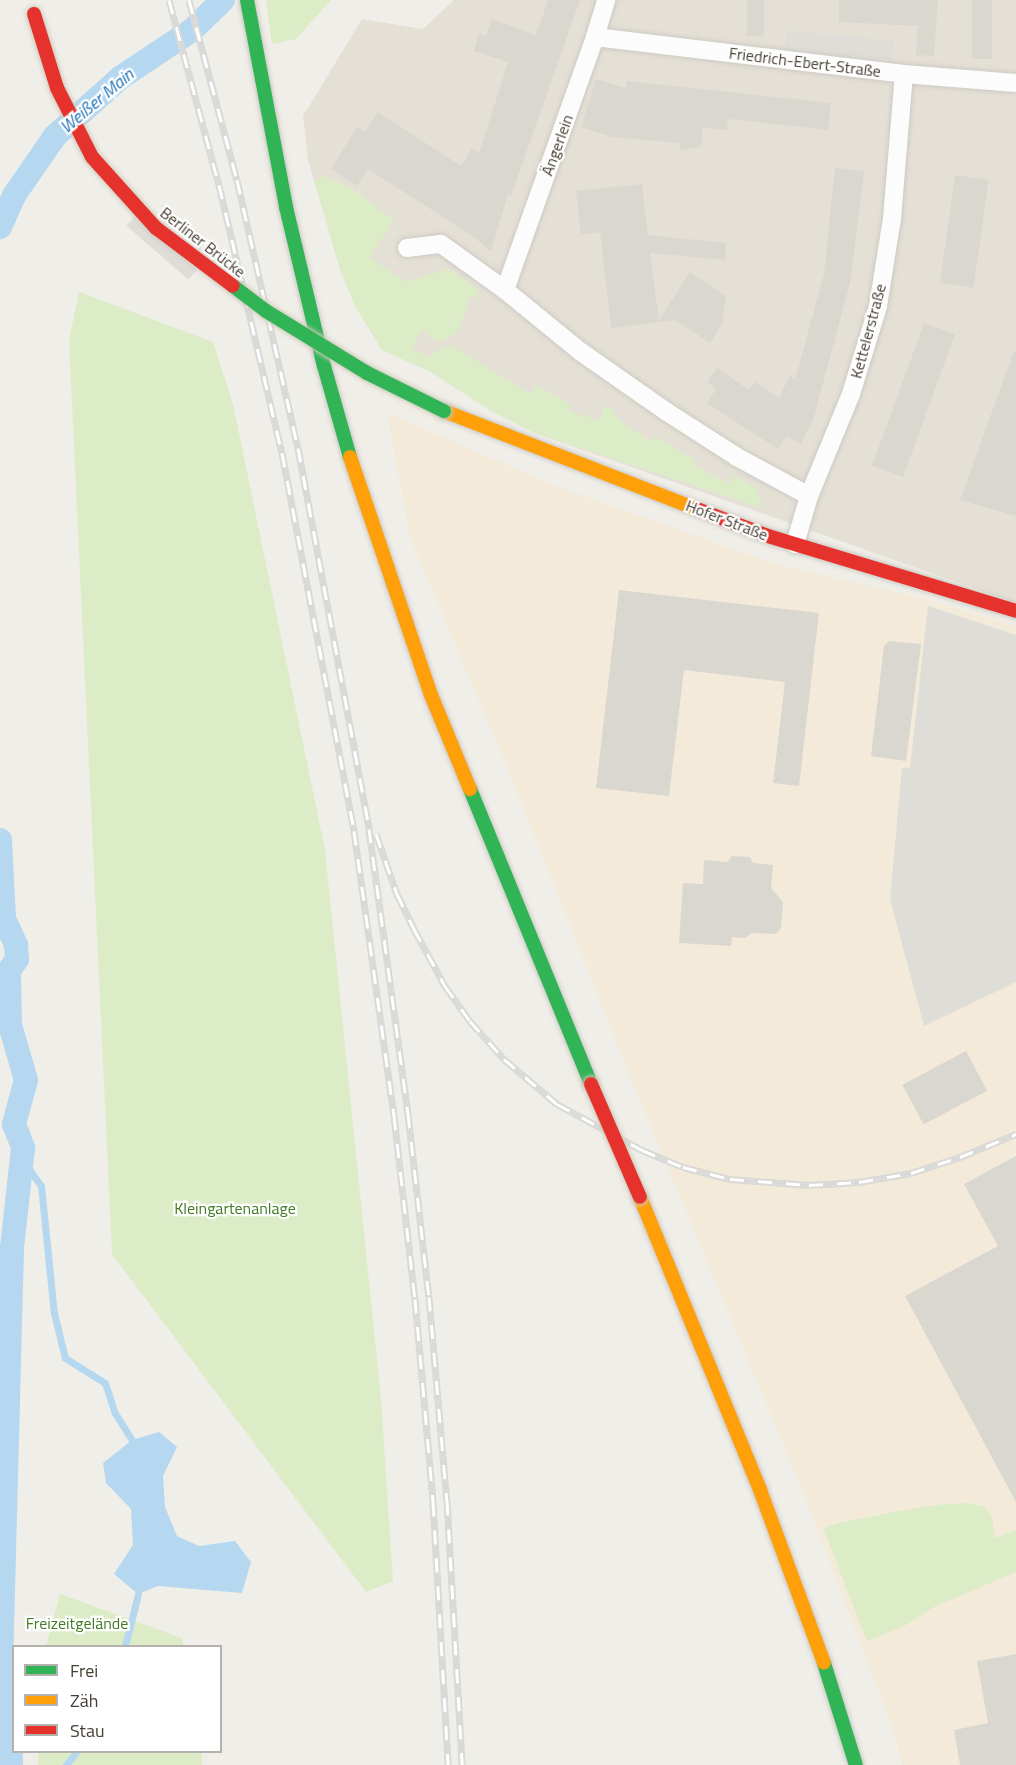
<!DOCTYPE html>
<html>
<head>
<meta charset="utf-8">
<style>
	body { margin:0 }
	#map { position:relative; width:1016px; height:1765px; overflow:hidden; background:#f0eee8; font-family:"Titillium Web",sans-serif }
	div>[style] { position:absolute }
	.residential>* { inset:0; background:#e5e0d5 }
	.commercial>* { inset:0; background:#f4eada }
	.green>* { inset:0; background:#dcecc6; transform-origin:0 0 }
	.parking>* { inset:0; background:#dfddd8; transform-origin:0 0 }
	.water>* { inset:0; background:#b5d8f0 }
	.stream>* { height:7px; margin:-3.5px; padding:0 3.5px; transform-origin:3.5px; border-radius:3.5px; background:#b5d8f0 }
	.canal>* { height:24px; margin:-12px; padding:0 12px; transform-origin:12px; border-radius:12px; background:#b5d8f0 }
	.river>* { height:40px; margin:-20px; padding:0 20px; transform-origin:20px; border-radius:20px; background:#b5d8f0 }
	.building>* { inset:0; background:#dad7d0; transform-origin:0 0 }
	.roads { filter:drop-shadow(0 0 2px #cccac4) drop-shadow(0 0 2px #cccac4) }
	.street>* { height:18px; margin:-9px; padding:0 9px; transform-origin:9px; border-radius:9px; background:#fdfcfc }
	.fast>* { height:14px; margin:-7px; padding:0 7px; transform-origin:7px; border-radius:7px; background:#30b455 }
	.slow>* { height:14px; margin:-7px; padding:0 7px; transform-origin:7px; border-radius:7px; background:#ff9f0a }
	.jam>* { height:14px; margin:-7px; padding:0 7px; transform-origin:7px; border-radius:7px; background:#e5322d }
	.rail>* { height:7px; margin-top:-3.5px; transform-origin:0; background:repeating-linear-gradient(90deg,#fff 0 14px,#d9d9d8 0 28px); box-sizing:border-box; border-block:2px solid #d9d9d8 }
	.bridges { filter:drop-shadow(0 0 2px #d0cbbe) drop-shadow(0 0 2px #d0cbbe) }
	.fast-bridge>* { height:14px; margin:-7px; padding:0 7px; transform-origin:7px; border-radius:7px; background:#30b455 }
	.jam-bridge>* { height:14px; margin:-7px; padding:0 7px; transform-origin:7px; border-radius:7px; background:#e5322d }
	span { translate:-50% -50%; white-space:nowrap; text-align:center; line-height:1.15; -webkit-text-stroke:4.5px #fff; paint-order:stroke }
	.street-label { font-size:16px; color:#463f34 }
	.park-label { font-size:16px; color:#437b24 }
	.water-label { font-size:18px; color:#2777b8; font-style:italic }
	.legend { position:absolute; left:12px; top:1645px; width:210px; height:108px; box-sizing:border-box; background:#fff; border:2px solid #b5b2ae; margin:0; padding:8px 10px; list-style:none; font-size:18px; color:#463f34 }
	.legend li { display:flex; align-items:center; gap:12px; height:30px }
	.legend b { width:30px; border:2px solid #b5b2ae }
</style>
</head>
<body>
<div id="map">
	<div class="residential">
		<i style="clip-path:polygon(454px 0,1016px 0,1016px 603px,535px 433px,491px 411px,431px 372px,382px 350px,355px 306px,340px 269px,308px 160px,303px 116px,362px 19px,423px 29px)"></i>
	</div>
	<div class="commercial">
		<i style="clip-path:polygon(387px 413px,553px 485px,776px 564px,923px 598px,1016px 626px,1016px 1765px,902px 1765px,892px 1727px,805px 1497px,631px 1079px,502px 755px,410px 538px)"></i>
	</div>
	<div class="green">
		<i style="clip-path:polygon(266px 0,331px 0,296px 39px,272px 44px)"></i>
		<i style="clip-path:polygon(322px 176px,350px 187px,394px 220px,369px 258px,406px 282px,449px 269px,476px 288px,478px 298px,468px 296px,467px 307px,457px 333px,439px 342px,421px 330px,412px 348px,429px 358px,437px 350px,451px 345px,530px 394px,536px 385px,571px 405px,570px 412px,601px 420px,603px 407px,610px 407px,620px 421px,651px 442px,655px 436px,694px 460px,693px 465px,729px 484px,735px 475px,756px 489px,762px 501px,759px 507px,535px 433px,491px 411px,431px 372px,382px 350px,355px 306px,340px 269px,315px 182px)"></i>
		<i style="clip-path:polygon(79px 292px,213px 342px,233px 404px,325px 850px,381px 1399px,393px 1581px,366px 1592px,112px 1254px,69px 340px)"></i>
		<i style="clip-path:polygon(969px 1503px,985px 1507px,992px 1517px,995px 1538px,1016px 1530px,1016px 1572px,934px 1607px,906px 1625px,867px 1641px,823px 1528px,842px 1522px,894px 1512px,944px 1504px)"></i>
		<i style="clip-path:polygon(60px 1594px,182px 1638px,183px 1646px,46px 1646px)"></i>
		<i style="left:38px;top:1752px;width:164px;height:13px"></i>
	</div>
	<div class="parking">
		<i style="left:787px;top:30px;width:108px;height:19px;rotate:6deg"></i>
		<i style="left:135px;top:216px;width:82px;height:13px;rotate:41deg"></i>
		<i style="clip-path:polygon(928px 606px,1016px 635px,1016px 982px,924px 1026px,890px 899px,902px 768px,910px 768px)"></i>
	</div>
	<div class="water">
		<i style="clip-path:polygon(159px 1432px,177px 1447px,163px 1476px,165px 1507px,177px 1536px,199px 1546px,235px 1541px,251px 1562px,242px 1593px,158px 1586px,138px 1594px,114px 1574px,133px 1545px,131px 1509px,106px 1483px,103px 1463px,132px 1440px)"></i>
	</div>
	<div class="stream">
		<i style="left:22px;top:1159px;width:33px;rotate:55deg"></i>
		<i style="left:41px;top:1186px;width:128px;rotate:84.2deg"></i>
		<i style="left:54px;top:1313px;width:46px;rotate:76.3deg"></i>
		<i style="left:65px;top:1358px;width:47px;rotate:32deg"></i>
		<i style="left:105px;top:1383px;width:32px;rotate:72deg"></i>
		<i style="left:115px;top:1413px;width:32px;rotate:58deg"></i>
		<i style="left:125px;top:1646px;width:54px;rotate:-76deg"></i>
		<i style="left:66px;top:1765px;width:16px;rotate:-52deg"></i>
	</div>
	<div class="canal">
		<i style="left:0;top:227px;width:36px;rotate:-66deg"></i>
		<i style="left:15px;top:194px;width:70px;rotate:-55.4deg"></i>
		<i style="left:55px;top:136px;width:87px;rotate:-41.7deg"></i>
		<i style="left:120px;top:78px;width:87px;rotate:-33.7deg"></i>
		<i style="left:192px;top:30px;width:43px;rotate:-44.1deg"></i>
		<i style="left:0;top:840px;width:79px;rotate:87.1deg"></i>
		<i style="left:4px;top:919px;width:29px;rotate:65deg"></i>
		<i style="left:16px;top:945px;width:14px;rotate:86deg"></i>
		<i style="left:17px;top:959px;width:14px;rotate:124deg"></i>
		<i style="left:9px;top:971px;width:54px;rotate:88.9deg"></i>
		<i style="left:10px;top:1025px;width:57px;rotate:73.8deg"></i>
		<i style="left:26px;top:1080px;width:46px;rotate:105.3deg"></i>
		<i style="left:14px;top:1124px;width:26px;rotate:69deg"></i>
		<i style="left:23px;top:1148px;width:101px;rotate:96.3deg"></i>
		<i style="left:12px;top:1248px;width:415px;rotate:91.5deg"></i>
	</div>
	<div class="river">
		<i style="left:0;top:1662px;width:103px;rotate:88.3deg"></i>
	</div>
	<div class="building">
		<i style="clip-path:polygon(548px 0,580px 0,511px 196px,508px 195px,491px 251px,471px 235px,368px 169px,357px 186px,331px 169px,357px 127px,365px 132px,378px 112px,461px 166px,472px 148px,479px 153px,508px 62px,474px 51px,479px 34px,486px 36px,492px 19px,536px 35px)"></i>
		<i style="left:747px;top:0;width:17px;height:36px"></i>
		<i style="clip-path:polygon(839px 0,938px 0,934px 56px,916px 55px,918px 26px,839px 22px)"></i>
		<i style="left:972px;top:0;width:20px;height:59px"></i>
		<i style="clip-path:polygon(596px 79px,626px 88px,626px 81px,831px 103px,828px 130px,728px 119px,727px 130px,703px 128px,701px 147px,680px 150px,680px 143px,612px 137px,581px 127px)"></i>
		<i style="clip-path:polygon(835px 168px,864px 171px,851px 279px,813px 420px,801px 444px,786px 436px,778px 449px,707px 403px,716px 389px,707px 382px,717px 368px,749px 390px,755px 382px,779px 398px,790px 375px,795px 380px,824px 274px)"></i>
		<i style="left:955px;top:175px;width:34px;height:109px;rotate:8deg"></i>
		<i style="clip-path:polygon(642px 184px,648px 235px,726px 243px,725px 260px,650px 253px,659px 320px,690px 272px,726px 296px,722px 324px,710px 343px,676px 320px,611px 328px,600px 232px,581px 235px,576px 191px)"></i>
		<i style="left:924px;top:323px;width:33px;height:152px;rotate:20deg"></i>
		<i style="clip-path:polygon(1014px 351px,1016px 351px,1016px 516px,960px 500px)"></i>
		<i style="clip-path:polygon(619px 590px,819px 613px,799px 786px,773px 783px,785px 682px,684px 670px,669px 796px,596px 788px)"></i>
		<i style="clip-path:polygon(889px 641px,921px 644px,906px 761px,871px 756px,884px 646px)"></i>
		<i style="clip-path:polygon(732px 856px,750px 857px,753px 863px,773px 865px,771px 888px,783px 902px,781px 928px,776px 934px,752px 933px,745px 938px,732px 937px,731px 946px,679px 943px,683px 883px,703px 884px,704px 860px,727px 862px)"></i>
		<i style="left:966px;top:1051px;width:45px;height:72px;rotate:62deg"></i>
		<i style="clip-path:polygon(1016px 1156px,1016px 1502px,905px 1296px,998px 1246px,964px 1184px)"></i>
		<i style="clip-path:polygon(1016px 1654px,1016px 1765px,960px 1765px,954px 1730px,988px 1723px,977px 1661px)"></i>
	</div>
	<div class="roads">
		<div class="street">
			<i style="left:595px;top:37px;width:311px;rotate:6.8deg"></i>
			<i style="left:904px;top:74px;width:112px;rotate:4.6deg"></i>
			<i style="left:407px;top:248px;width:34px;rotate:-7deg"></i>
			<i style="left:441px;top:244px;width:79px;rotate:35.7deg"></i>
			<i style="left:505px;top:290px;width:98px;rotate:39.2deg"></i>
			<i style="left:581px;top:352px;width:105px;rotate:34.9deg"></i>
			<i style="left:667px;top:412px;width:83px;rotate:32.7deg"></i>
			<i style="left:737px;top:457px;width:82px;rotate:28.4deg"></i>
			<i style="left:505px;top:290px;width:269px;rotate:-70.4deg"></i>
			<i style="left:595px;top:37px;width:39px;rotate:-73deg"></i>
			<i style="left:795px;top:544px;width:50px;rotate:-73.7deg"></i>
			<i style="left:809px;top:496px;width:110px;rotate:-67.6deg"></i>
			<i style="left:851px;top:394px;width:92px;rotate:-72.9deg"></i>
			<i style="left:878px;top:306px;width:88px;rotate:-80.9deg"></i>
			<i style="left:892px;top:219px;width:145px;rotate:-85.3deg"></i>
		</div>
		<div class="fast">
			<i style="left:247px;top:0;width:211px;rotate:79.3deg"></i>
			<i style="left:286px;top:207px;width:163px;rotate:76.6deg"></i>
			<i style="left:324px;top:366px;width:95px;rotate:74.1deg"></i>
			<i style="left:470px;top:789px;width:319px;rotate:67.7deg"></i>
			<i style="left:824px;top:1663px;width:107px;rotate:72.6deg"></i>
		</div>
		<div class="slow">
			<i style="left:444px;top:411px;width:271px;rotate:21.2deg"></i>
			<i style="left:350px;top:457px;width:251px;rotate:71.2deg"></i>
			<i style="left:431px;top:695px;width:102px;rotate:67.5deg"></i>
			<i style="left:640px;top:1197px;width:317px;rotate:67.7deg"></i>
			<i style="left:760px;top:1490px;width:184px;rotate:69.7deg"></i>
		</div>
		<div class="jam">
			<i style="left:697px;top:509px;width:76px;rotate:20.8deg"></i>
			<i style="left:768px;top:536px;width:259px;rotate:16.8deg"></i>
		</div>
	</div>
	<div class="rail">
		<i style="left:169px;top:0;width:192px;rotate:74.9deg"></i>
		<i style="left:219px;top:185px;width:275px;rotate:76.8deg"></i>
		<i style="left:282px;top:453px;width:385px;rotate:79.2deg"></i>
		<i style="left:354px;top:831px;width:288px;rotate:82deg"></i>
		<i style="left:394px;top:1116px;width:184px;rotate:83.5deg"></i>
		<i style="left:415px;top:1299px;width:204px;rotate:84.9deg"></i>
		<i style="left:433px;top:1502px;width:263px;rotate:86.7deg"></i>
		<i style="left:189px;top:0;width:186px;rotate:75.1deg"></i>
		<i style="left:237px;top:180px;width:275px;rotate:77.2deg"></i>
		<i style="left:298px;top:448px;width:388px;rotate:79.4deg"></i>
		<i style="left:369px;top:829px;width:288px;rotate:82.2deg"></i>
		<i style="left:408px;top:1114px;width:184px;rotate:83.5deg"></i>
		<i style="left:429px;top:1297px;width:205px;rotate:85deg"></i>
		<i style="left:447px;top:1501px;width:264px;rotate:86.7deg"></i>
		<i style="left:376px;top:834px;width:64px;rotate:70.7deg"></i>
		<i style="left:397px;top:894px;width:39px;rotate:64deg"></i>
		<i style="left:414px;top:929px;width:65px;rotate:61.5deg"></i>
		<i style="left:445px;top:986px;width:43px;rotate:54.5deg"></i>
		<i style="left:470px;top:1021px;width:51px;rotate:48.2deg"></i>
		<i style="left:504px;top:1059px;width:70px;rotate:40.3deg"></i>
		<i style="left:557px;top:1104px;width:97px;rotate:28.4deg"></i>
		<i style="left:642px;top:1150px;width:44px;rotate:22.5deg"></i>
		<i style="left:683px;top:1167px;width:49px;rotate:14.3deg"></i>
		<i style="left:730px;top:1179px;width:79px;rotate:4.3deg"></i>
		<i style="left:809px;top:1185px;width:50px;rotate:-3.4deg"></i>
		<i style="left:859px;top:1182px;width:53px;rotate:-9.8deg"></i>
		<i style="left:911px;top:1173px;width:52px;rotate:-18.1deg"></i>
		<i style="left:960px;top:1157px;width:61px;rotate:-22.3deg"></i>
	</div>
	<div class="bridges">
		<div class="fast-bridge">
			<i style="left:233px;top:286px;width:41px;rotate:37.1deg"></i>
			<i style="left:266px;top:311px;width:119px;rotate:31.5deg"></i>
			<i style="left:367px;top:373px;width:86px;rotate:26.3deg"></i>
		</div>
		<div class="jam-bridge">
			<i style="left:34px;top:14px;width:77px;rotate:72.7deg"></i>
			<i style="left:57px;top:88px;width:77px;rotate:63.1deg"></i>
			<i style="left:92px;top:157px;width:96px;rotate:48deg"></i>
			<i style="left:156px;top:228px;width:96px;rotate:37deg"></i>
			<i style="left:591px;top:1084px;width:123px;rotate:66.6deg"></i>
		</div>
	</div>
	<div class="street-label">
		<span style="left:805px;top:62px;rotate:7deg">Friedrich-Ebert-Straße</span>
		<span style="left:557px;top:145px;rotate:-70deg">Ängerlein</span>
		<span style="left:203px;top:242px;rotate:38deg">Berliner Brücke</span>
		<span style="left:868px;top:331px;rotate:-75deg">Kettelerstraße</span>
		<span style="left:727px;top:520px;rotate:21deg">Hofer Straße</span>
	</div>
	<div class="park-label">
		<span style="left:235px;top:1208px">Kleingartenanlage</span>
		<span style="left:77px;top:1623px">Freizeitgelände</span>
	</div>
	<div class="water-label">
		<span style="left:97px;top:101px;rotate:-40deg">Weißer Main</span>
	</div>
	<ul class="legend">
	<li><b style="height:8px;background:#30b455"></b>Frei</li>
	<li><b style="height:8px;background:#ff9f0a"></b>Zäh</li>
	<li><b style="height:8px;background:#e5322d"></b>Stau</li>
	</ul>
</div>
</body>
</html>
